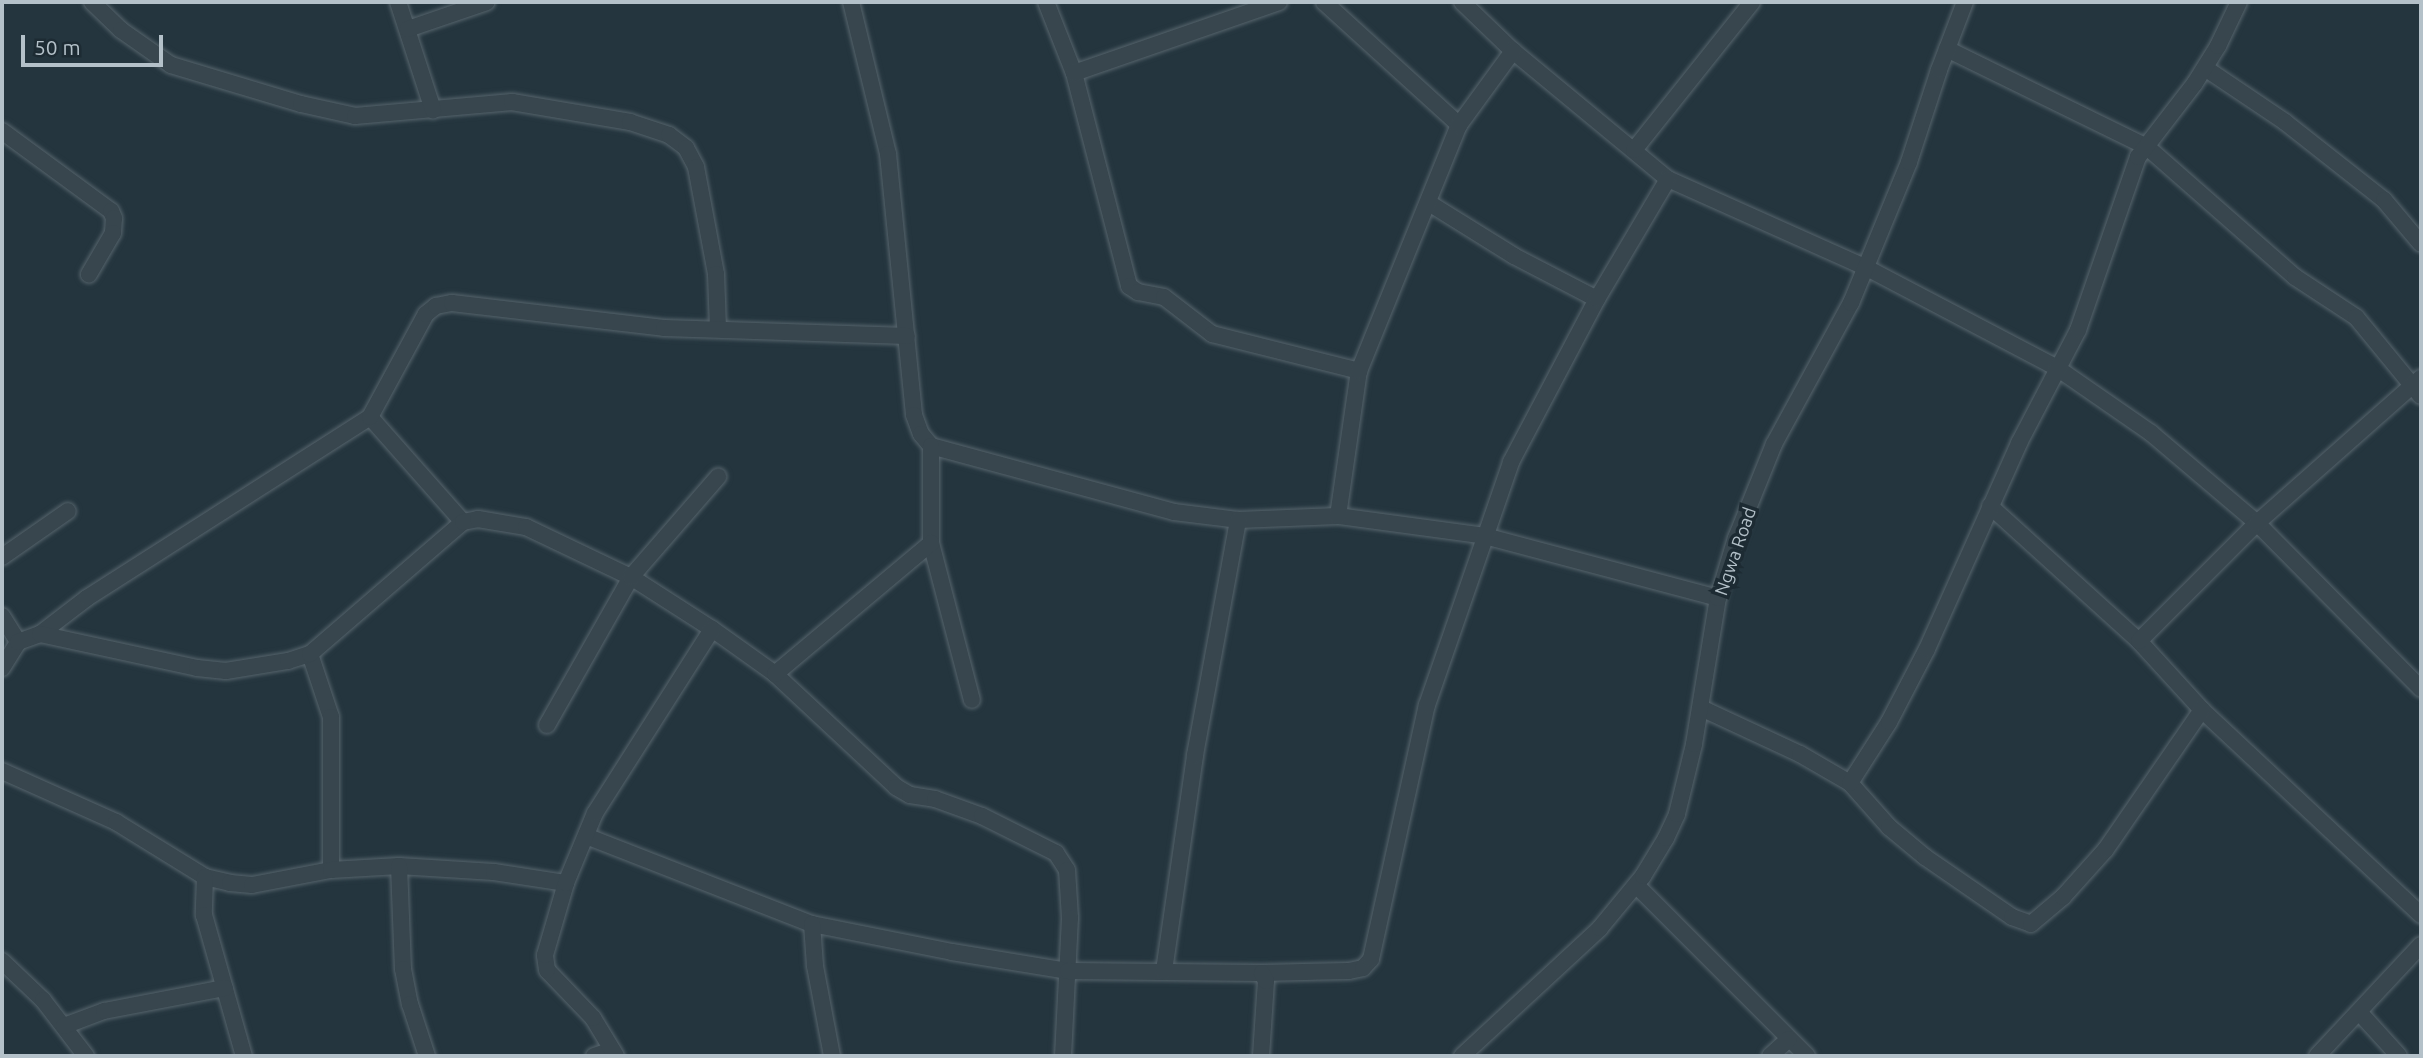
<!DOCTYPE html>
<html>
<head>
<meta charset="utf-8">
<style>
	body { margin:0 }
	#map { position:relative; width:2423px; height:1058px; overflow:hidden; background:#24353e; font-family:Ubuntu,sans-serif }
	div>[style] { position:absolute }
	.roads { filter:drop-shadow(0 0 2px #56646c) drop-shadow(0 0 2px #56646c) }
	.street>* { height:16px; margin:-8px; padding:0 8px; transform-origin:8px; border-radius:8px; background:#38464e }
	span { translate:-50% -50%; white-space:nowrap; text-align:center; line-height:1.15; -webkit-text-stroke:7px #1d2b33; paint-order:stroke }
	.street-label { font-size:18px; color:#b4c1c9 }
	.frame { position:absolute; inset:0; border:4px solid #b4c1c9; pointer-events:none }
	.scale { position:absolute; left:21px; top:35px; width:142px; height:32px; box-sizing:border-box; border:4px solid #b4c1c9; border-top:0; padding-left:9px; font-size:21px; line-height:24px; white-space:nowrap; color:#b4c1c9; -webkit-text-stroke:5px #1d2b33; paint-order:stroke }
</style>
</head>
<body>
<div id="map">
	<div class="roads">
		<div class="street">
			<i style="left:92px;top:2px;width:40px;rotate:44deg"></i>
			<i style="left:121px;top:30px;width:61px;rotate:35deg"></i>
			<i style="left:171px;top:65px;width:136px;rotate:16.7deg"></i>
			<i style="left:301px;top:104px;width:55px;rotate:12.5deg"></i>
			<i style="left:355px;top:116px;width:158px;rotate:-5.1deg"></i>
			<i style="left:512px;top:102px;width:120px;rotate:9.6deg"></i>
			<i style="left:630px;top:122px;width:41px;rotate:18.4deg"></i>
			<i style="left:669px;top:135px;width:21px;rotate:37deg"></i>
			<i style="left:686px;top:148px;width:21px;rotate:62deg"></i>
			<i style="left:696px;top:167px;width:109px;rotate:79.4deg"></i>
			<i style="left:716px;top:274px;width:55px;rotate:87.9deg"></i>
			<i style="left:398px;top:2px;width:114px;rotate:72deg"></i>
			<i style="left:851px;top:2px;width:156px;rotate:76.3deg"></i>
			<i style="left:888px;top:154px;width:262px;rotate:84.3deg"></i>
			<i style="left:914px;top:415px;width:20px;rotate:70deg"></i>
			<i style="left:921px;top:434px;width:16px;rotate:50deg"></i>
			<i style="left:931px;top:446px;width:252px;rotate:15.2deg"></i>
			<i style="left:1174px;top:512px;width:64px;rotate:7.1deg"></i>
			<i style="left:1238px;top:520px;width:100px;rotate:-2.3deg"></i>
			<i style="left:1338px;top:516px;width:148px;rotate:7.7deg"></i>
			<i style="left:1485px;top:536px;width:241px;rotate:14.9deg"></i>
			<i style="left:1046px;top:2px;width:76px;rotate:68.5deg"></i>
			<i style="left:1074px;top:73px;width:220px;rotate:75.5deg"></i>
			<i style="left:1129px;top:286px;width:11px;rotate:34deg"></i>
			<i style="left:1138px;top:292px;width:26px;rotate:11deg"></i>
			<i style="left:1164px;top:297px;width:61px;rotate:37.6deg"></i>
			<i style="left:1212px;top:334px;width:152px;rotate:14.1deg"></i>
			<i style="left:1324px;top:2px;width:183px;rotate:42.3deg"></i>
			<i style="left:1462px;top:2px;width:71px;rotate:43.9deg"></i>
			<i style="left:1513px;top:51px;width:201px;rotate:39.6deg"></i>
			<i style="left:1668px;top:179px;width:216px;rotate:24.1deg"></i>
			<i style="left:1865px;top:267px;width:217px;rotate:27.7deg"></i>
			<i style="left:2057px;top:368px;width:114px;rotate:34.7deg"></i>
			<i style="left:2151px;top:433px;width:139px;rotate:40.3deg"></i>
			<i style="left:2257px;top:523px;width:233px;rotate:45.3deg"></i>
			<i style="left:408px;top:29px;width:83px;rotate:-18.9deg"></i>
			<i style="left:1947px;top:49px;width:223px;rotate:26.1deg"></i>
			<i style="left:2147px;top:147px;width:197px;rotate:41.3deg"></i>
			<i style="left:2295px;top:277px;width:73px;rotate:33.3deg"></i>
			<i style="left:2356px;top:317px;width:102px;rotate:50.6deg"></i>
			<i style="left:2205px;top:68px;width:97px;rotate:34deg"></i>
			<i style="left:2285px;top:122px;width:126px;rotate:38.2deg"></i>
			<i style="left:2384px;top:200px;width:57px;rotate:49.9deg"></i>
			<i style="left:1074px;top:73px;width:217px;rotate:-19.1deg"></i>
			<i style="left:2px;top:131px;width:135px;rotate:36.3deg"></i>
			<i style="left:111px;top:211px;width:8px;rotate:67deg"></i>
			<i style="left:114px;top:218px;width:15px;rotate:94deg"></i>
			<i style="left:113px;top:233px;width:48px;rotate:120.3deg"></i>
			<i style="left:1634px;top:150px;width:189px;rotate:-51.4deg"></i>
			<i style="left:1429px;top:203px;width:100px;rotate:31.9deg"></i>
			<i style="left:1514px;top:256px;width:93px;rotate:27.4deg"></i>
			<i style="left:370px;top:417px;width:140px;rotate:48.5deg"></i>
			<i style="left:931px;top:446px;width:97px;rotate:90deg"></i>
			<i style="left:931px;top:543px;width:162px;rotate:75.4deg"></i>
			<i style="left:1990px;top:506px;width:201px;rotate:42.2deg"></i>
			<i style="left:2139px;top:641px;width:93px;rotate:47.6deg"></i>
			<i style="left:2202px;top:710px;width:300px;rotate:43.1deg"></i>
			<i style="left:1338px;top:516px;width:147px;rotate:-81.8deg"></i>
			<i style="left:1359px;top:371px;width:266px;rotate:-67.9deg"></i>
			<i style="left:1459px;top:125px;width:92px;rotate:-53.9deg"></i>
			<i style="left:2px;top:557px;width:80px;rotate:-34.9deg"></i>
			<i style="left:2px;top:616px;width:31px;rotate:58deg"></i>
			<i style="left:40px;top:634px;width:59px;rotate:-37.5deg"></i>
			<i style="left:87px;top:598px;width:336px;rotate:-32.6deg"></i>
			<i style="left:370px;top:417px;width:117px;rotate:-61.5deg"></i>
			<i style="left:426px;top:314px;width:13px;rotate:-39deg"></i>
			<i style="left:436px;top:306px;width:16px;rotate:-11deg"></i>
			<i style="left:452px;top:303px;width:213px;rotate:6.7deg"></i>
			<i style="left:664px;top:328px;width:243px;rotate:1.9deg"></i>
			<i style="left:2139px;top:641px;width:167px;rotate:-45deg"></i>
			<i style="left:2257px;top:523px;width:219px;rotate:-41.5deg"></i>
			<i style="left:310px;top:654px;width:66px;rotate:71.6deg"></i>
			<i style="left:331px;top:717px;width:153px;rotate:90deg"></i>
			<i style="left:2px;top:668px;width:31px;rotate:-58deg"></i>
			<i style="left:18px;top:642px;width:23px;rotate:-20deg"></i>
			<i style="left:40px;top:634px;width:161px;rotate:12.2deg"></i>
			<i style="left:197px;top:668px;width:29px;rotate:6deg"></i>
			<i style="left:226px;top:671px;width:63px;rotate:-9.2deg"></i>
			<i style="left:288px;top:661px;width:23px;rotate:-18deg"></i>
			<i style="left:310px;top:654px;width:202px;rotate:-40.8deg"></i>
			<i style="left:463px;top:522px;width:15px;rotate:-11deg"></i>
			<i style="left:478px;top:519px;width:49px;rotate:9.5deg"></i>
			<i style="left:526px;top:527px;width:116px;rotate:25.5deg"></i>
			<i style="left:631px;top:577px;width:96px;rotate:32.7deg"></i>
			<i style="left:712px;top:629px;width:77px;rotate:35.5deg"></i>
			<i style="left:775px;top:674px;width:166px;rotate:43deg"></i>
			<i style="left:896px;top:787px;width:16px;rotate:30deg"></i>
			<i style="left:910px;top:795px;width:25px;rotate:9deg"></i>
			<i style="left:935px;top:799px;width:50px;rotate:19.9deg"></i>
			<i style="left:982px;top:816px;width:83px;rotate:26.6deg"></i>
			<i style="left:1056px;top:853px;width:20px;rotate:57deg"></i>
			<i style="left:1067px;top:870px;width:48px;rotate:86.4deg"></i>
			<i style="left:1070px;top:918px;width:138px;rotate:92.9deg"></i>
			<i style="left:775px;top:674px;width:204px;rotate:-40deg"></i>
			<i style="left:1701px;top:708px;width:109px;rotate:24.9deg"></i>
			<i style="left:1800px;top:754px;width:58px;rotate:30.1deg"></i>
			<i style="left:1850px;top:783px;width:59px;rotate:48.4deg"></i>
			<i style="left:1889px;top:827px;width:47px;rotate:39.8deg"></i>
			<i style="left:1925px;top:857px;width:106px;rotate:34.6deg"></i>
			<i style="left:2012px;top:917px;width:20px;rotate:20deg"></i>
			<i style="left:2031px;top:924px;width:42px;rotate:-40.2deg"></i>
			<i style="left:2063px;top:897px;width:64px;rotate:-48.1deg"></i>
			<i style="left:2106px;top:849px;width:169px;rotate:-55.4deg"></i>
			<i style="left:547px;top:725px;width:170px;rotate:-60.4deg"></i>
			<i style="left:631px;top:577px;width:133px;rotate:-49deg"></i>
			<i style="left:2px;top:771px;width:125px;rotate:24.1deg"></i>
			<i style="left:116px;top:822px;width:105px;rotate:31.7deg"></i>
			<i style="left:205px;top:877px;width:26px;rotate:13deg"></i>
			<i style="left:230px;top:883px;width:22px;rotate:5deg"></i>
			<i style="left:252px;top:885px;width:80px;rotate:-10.8deg"></i>
			<i style="left:331px;top:870px;width:68px;rotate:-3.4deg"></i>
			<i style="left:399px;top:866px;width:95px;rotate:3.6deg"></i>
			<i style="left:494px;top:872px;width:73px;rotate:8.7deg"></i>
			<i style="left:1850px;top:783px;width:72px;rotate:-57.4deg"></i>
			<i style="left:1889px;top:722px;width:82px;rotate:-62.5deg"></i>
			<i style="left:1927px;top:649px;width:226px;rotate:-65.9deg"></i>
			<i style="left:2019px;top:443px;width:127px;rotate:-62.4deg"></i>
			<i style="left:2078px;top:330px;width:183px;rotate:-70.9deg"></i>
			<i style="left:2138px;top:157px;width:93px;rotate:-52.4deg"></i>
			<i style="left:2195px;top:83px;width:44px;rotate:-58.1deg"></i>
			<i style="left:2218px;top:46px;width:49px;rotate:-64.5deg"></i>
			<i style="left:586px;top:836px;width:243px;rotate:21.3deg"></i>
			<i style="left:812px;top:924px;width:143px;rotate:11.3deg"></i>
			<i style="left:952px;top:952px;width:118px;rotate:9.3deg"></i>
			<i style="left:1068px;top:971px;width:194px;rotate:0.6deg"></i>
			<i style="left:1262px;top:973px;width:87px;rotate:-1.3deg"></i>
			<i style="left:1349px;top:971px;width:14px;rotate:-12deg"></i>
			<i style="left:1363px;top:968px;width:12px;rotate:-48deg"></i>
			<i style="left:1371px;top:959px;width:260px;rotate:-77.6deg"></i>
			<i style="left:1427px;top:705px;width:257px;rotate:-70.9deg"></i>
			<i style="left:1511px;top:462px;width:184px;rotate:-62.2deg"></i>
			<i style="left:1597px;top:299px;width:139px;rotate:-59.4deg"></i>
			<i style="left:399px;top:866px;width:103px;rotate:87.8deg"></i>
			<i style="left:403px;top:969px;width:36px;rotate:79deg"></i>
			<i style="left:410px;top:1004px;width:55px;rotate:71.9deg"></i>
			<i style="left:205px;top:877px;width:38px;rotate:92deg"></i>
			<i style="left:204px;top:915px;width:147px;rotate:74.2deg"></i>
			<i style="left:1636px;top:885px;width:242px;rotate:45deg"></i>
			<i style="left:812px;top:924px;width:42px;rotate:85.9deg"></i>
			<i style="left:815px;top:966px;width:92px;rotate:79.3deg"></i>
			<i style="left:2px;top:961px;width:57px;rotate:43.6deg"></i>
			<i style="left:43px;top:1000px;width:71px;rotate:52.5deg"></i>
			<i style="left:1164px;top:971px;width:218px;rotate:-81.8deg"></i>
			<i style="left:1195px;top:755px;width:239px;rotate:-79.6deg"></i>
			<i style="left:2359px;top:1012px;width:59px;rotate:47.7deg"></i>
			<i style="left:64px;top:1026px;width:43px;rotate:-20.6deg"></i>
			<i style="left:104px;top:1011px;width:123px;rotate:-10.8deg"></i>
			<i style="left:594px;top:1056px;width:19px;rotate:-18deg"></i>
			<i style="left:616px;top:1056px;width:44px;rotate:-121.2deg"></i>
			<i style="left:593px;top:1018px;width:66px;rotate:-133.8deg"></i>
			<i style="left:547px;top:970px;width:15px;rotate:-98deg"></i>
			<i style="left:545px;top:955px;width:75px;rotate:-73.7deg"></i>
			<i style="left:566px;top:883px;width:76px;rotate:-67.5deg"></i>
			<i style="left:595px;top:813px;width:218px;rotate:-57.5deg"></i>
			<i style="left:1261px;top:1056px;width:75px;rotate:-86.2deg"></i>
			<i style="left:1266px;top:981px;width:9px;rotate:-117deg"></i>
			<i style="left:1462px;top:1056px;width:188px;rotate:-42.8deg"></i>
			<i style="left:1600px;top:928px;width:67px;rotate:-50.4deg"></i>
			<i style="left:1643px;top:876px;width:44px;rotate:-58.8deg"></i>
			<i style="left:1666px;top:838px;width:26px;rotate:-65deg"></i>
			<i style="left:1677px;top:814px;width:72px;rotate:-76.3deg"></i>
			<i style="left:1694px;top:744px;width:148px;rotate:-80.7deg"></i>
			<i style="left:1718px;top:598px;width:63px;rotate:-73.3deg"></i>
			<i style="left:1736px;top:538px;width:101px;rotate:-68deg"></i>
			<i style="left:1774px;top:444px;width:161px;rotate:-61.4deg"></i>
			<i style="left:1851px;top:303px;width:152px;rotate:-67.6deg"></i>
			<i style="left:1909px;top:162px;width:97px;rotate:-71.9deg"></i>
			<i style="left:1939px;top:70px;width:73px;rotate:-69.1deg"></i>
			<i style="left:1770px;top:1056px;width:25px;rotate:-42deg"></i>
			<i style="left:2317px;top:1056px;width:152px;rotate:-46.9deg"></i>
		</div>
	</div>
	<div class="street-label">
		<span style="left:1735px;top:551px;rotate:-71deg">Ngwa Road</span>
	</div>
	<div class="frame"></div>
	<div class="scale">50 m</div>
</div>
</body>
</html>
